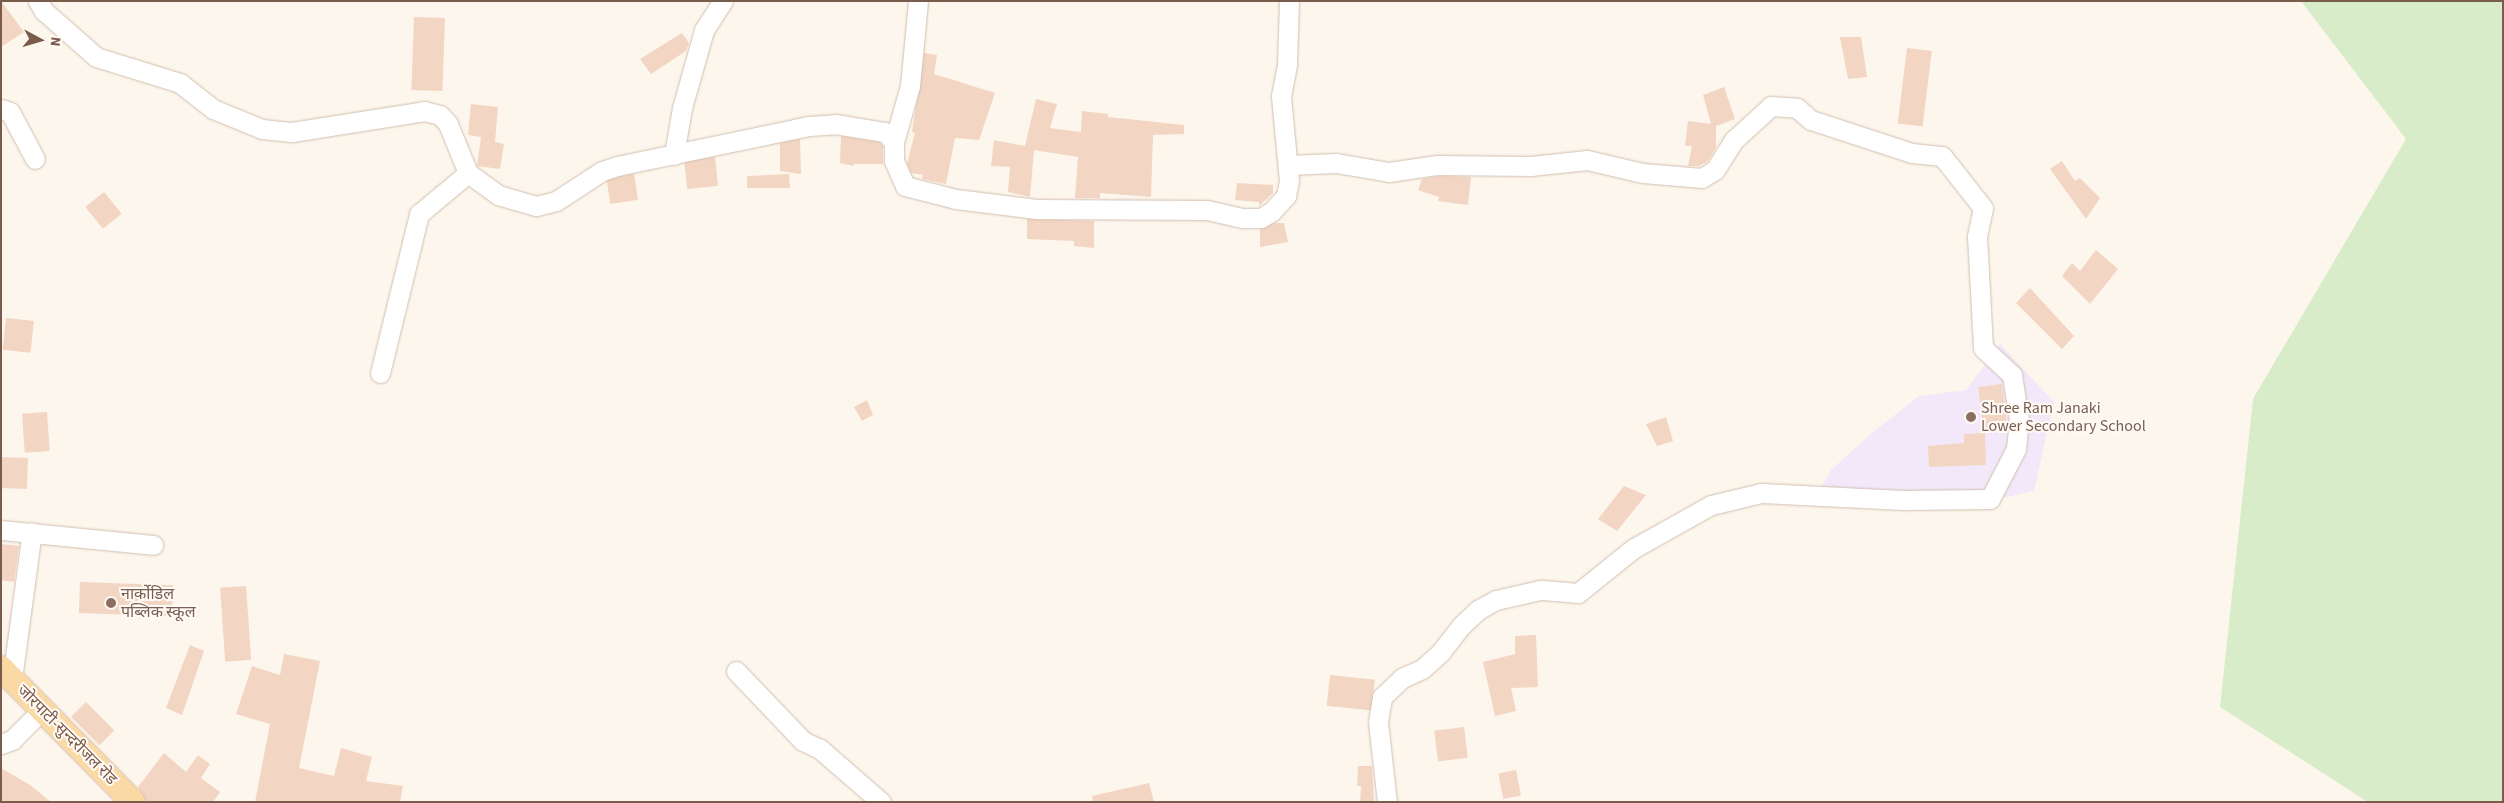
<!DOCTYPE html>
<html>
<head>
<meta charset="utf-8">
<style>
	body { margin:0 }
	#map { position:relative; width:2504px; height:803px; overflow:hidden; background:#fdf6ec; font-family:"Source Sans 3","Noto Sans Devanagari",sans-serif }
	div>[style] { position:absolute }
	.education>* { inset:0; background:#f3e8fa }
	.green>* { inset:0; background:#d8ecc9 }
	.building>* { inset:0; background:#f3d5c3; transform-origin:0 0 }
	.roads { filter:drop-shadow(0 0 1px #d1beb0) drop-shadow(0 0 1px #d1beb0) }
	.minor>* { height:19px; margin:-9.5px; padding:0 9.5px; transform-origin:9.5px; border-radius:9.5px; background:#fff }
	.major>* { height:24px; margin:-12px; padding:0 12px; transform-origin:12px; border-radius:12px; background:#fbd9a5 }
	.dots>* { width:14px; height:14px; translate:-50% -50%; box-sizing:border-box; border:2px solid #fffaf3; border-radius:50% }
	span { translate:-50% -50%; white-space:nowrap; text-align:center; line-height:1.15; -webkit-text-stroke:4px #fffaf3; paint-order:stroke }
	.education-label { font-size:16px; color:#785e54 }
	.left { translate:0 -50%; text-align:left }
	.street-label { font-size:16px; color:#7a5c4d }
	.frame { position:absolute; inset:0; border:2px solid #7a5c4d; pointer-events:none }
	.north { position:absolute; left:15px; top:15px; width:50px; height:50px; -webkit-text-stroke:4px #fffaf3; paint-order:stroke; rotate:96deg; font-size:14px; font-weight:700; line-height:20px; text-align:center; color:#7a5c4d }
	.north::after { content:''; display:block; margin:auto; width:18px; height:22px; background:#7a5c4d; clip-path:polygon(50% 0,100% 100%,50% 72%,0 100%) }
</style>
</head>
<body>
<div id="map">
	<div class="education">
		<i style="clip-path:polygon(2000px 344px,2054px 402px,2034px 491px,1998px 499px,1878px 489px,1858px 509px,1813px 501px,1831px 470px,1873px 432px,1919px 396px,1966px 390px)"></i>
	</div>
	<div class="green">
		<i style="clip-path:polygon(2301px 1px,2503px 1px,2503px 802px,2368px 802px,2220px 707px,2253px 399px,2406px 139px)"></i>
	</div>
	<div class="building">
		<i style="clip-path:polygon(1px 1px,24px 32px,1px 47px)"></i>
		<i style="left:414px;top:17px;width:31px;height:73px;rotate:2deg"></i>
		<i style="clip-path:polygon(682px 33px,689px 43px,686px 51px,651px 74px,640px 59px)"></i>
		<i style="clip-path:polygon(1840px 37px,1861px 37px,1867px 77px,1848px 79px)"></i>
		<i style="left:1907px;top:48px;width:25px;height:76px;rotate:7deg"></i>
		<i style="clip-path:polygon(924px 53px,937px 55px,934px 74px,995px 93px,979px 140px,955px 138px,946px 184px,922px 179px,923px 175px,911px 173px,907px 163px,915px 133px,912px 132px)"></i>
		<i style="clip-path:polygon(1724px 87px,1735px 119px,1716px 126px,1716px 148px,1707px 162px,1699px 166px,1688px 166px,1692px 146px,1685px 146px,1688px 121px,1711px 124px,1703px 95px)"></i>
		<i style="clip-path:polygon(1036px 99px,1057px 104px,1050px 128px,1081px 132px,1082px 111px,1108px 114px,1108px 117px,1184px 125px,1184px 134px,1153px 135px,1151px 197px,1100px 193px,1100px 198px,1075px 198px,1078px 157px,1034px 150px,1030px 197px,1008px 192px,1010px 167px,991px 166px,994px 140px,1025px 146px)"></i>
		<i style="clip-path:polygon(471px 104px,498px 107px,495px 142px,504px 144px,500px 169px,477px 166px,481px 137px,468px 135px)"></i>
		<i style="clip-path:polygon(841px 136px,879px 142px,883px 146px,883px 164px,854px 164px,854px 166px,840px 163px)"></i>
		<i style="clip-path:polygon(800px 139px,801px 174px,780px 171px,780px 143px)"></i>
		<i style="left:715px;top:157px;width:29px;height:31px;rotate:84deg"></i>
		<i style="clip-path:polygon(2062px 161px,2075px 181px,2080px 178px,2100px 198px,2086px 219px,2050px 169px)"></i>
		<i style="left:634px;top:174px;width:26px;height:28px;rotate:81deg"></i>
		<i style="clip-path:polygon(789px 174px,790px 188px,747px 188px,747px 176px)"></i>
		<i style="clip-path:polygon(1438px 176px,1471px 177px,1468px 205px,1438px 201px,1439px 197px,1418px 190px,1422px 179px)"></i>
		<i style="clip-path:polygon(1237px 183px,1273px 185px,1273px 193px,1259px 206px,1259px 202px,1235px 200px)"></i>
		<i style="left:104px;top:192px;width:28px;height:24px;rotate:51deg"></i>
		<i style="clip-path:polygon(1027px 219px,1094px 221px,1094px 248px,1074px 246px,1074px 241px,1027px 239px)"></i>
		<i style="clip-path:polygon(1274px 223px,1284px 223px,1288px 242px,1260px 247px,1260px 229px)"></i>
		<i style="clip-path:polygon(2096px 250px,2118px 269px,2090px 304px,2062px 276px,2072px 263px,2080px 271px)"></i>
		<i style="clip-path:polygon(2030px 288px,2074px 336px,2062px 349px,2016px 303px)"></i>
		<i style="left:6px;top:318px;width:28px;height:32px;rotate:6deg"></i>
		<i style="left:2002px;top:384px;width:42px;height:24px;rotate:83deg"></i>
		<i style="clip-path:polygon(867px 400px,873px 415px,862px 421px,854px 407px)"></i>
		<i style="left:47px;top:412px;width:39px;height:25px;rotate:86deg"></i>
		<i style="clip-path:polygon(1666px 417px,1673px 441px,1657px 446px,1646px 424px)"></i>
		<i style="clip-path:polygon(1985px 433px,1986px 465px,1929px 467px,1928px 446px,1964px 443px,1964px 434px)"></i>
		<i style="left:1px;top:457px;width:27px;height:31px;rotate:2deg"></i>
		<i style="clip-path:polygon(1624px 486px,1646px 495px,1617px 531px,1598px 519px)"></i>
		<i style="clip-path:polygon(1px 544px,19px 546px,14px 582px,1px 580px)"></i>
		<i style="left:80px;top:582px;width:93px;height:31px;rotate:2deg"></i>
		<i style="left:246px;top:586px;width:74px;height:26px;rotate:86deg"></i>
		<i style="clip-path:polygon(1536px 635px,1538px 687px,1511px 688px,1516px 711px,1495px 716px,1483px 662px,1515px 654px,1515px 636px)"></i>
		<i style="clip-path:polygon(190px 645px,204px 651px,182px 715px,166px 708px)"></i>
		<i style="clip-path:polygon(284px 654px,320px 661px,299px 768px,334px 776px,341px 748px,372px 757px,366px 781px,403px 786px,400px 802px,255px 802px,270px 724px,236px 714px,252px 666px,280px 675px)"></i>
		<i style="left:1330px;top:675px;width:45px;height:31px;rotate:6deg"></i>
		<i style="left:86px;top:702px;width:40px;height:21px;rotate:45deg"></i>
		<i style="left:1464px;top:727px;width:31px;height:30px;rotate:83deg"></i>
		<i style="clip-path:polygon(164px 753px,186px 772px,198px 755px,210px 764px,201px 778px,220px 792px,213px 802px,146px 802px,138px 787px)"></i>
		<i style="clip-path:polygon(1358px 766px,1372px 766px,1374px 802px,1360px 802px,1361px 786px,1357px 786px)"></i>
		<i style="clip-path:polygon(1px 768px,30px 785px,51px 802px,1px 802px)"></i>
		<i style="left:1516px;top:770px;width:26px;height:18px;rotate:79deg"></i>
		<i style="clip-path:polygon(1149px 783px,1154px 802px,1093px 802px,1092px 796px)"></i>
	</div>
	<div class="roads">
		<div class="minor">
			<i style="left:38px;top:1px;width:12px;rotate:59deg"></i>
			<i style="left:44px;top:11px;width:69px;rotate:41.5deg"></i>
			<i style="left:96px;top:57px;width:88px;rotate:17.2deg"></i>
			<i style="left:180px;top:83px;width:42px;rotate:38.2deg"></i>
			<i style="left:213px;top:109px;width:53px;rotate:22.2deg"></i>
			<i style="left:262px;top:129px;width:30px;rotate:6deg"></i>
			<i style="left:292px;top:132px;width:134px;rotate:-9deg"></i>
			<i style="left:424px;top:111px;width:16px;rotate:14deg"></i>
			<i style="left:440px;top:115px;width:12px;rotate:48deg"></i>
			<i style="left:448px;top:124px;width:53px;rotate:67.8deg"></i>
			<i style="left:468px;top:173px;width:37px;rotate:36deg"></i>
			<i style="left:498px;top:195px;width:40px;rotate:16deg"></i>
			<i style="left:536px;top:206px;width:21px;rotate:-14deg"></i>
			<i style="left:556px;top:201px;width:55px;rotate:-33.1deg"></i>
			<i style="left:602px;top:171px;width:16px;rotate:-18deg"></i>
			<i style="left:617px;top:166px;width:196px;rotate:-11.8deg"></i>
			<i style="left:809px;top:126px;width:26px;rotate:-4deg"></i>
			<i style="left:835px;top:124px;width:51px;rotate:9.1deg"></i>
			<i style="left:885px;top:132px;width:13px;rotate:48deg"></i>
			<i style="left:894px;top:142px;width:19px;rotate:90deg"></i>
			<i style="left:894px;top:161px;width:27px;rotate:66deg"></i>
			<i style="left:905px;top:186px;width:53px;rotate:14.3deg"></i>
			<i style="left:956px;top:199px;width:81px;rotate:7.1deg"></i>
			<i style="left:1036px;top:209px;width:171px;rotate:0.3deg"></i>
			<i style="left:1207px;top:210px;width:37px;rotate:13deg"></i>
			<i style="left:1243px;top:218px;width:18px"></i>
			<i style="left:1261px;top:218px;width:13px;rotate:-32deg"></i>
			<i style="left:1272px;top:211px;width:21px;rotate:-47deg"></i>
			<i style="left:1286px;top:196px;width:15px;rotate:-79deg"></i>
			<i style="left:1289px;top:181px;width:85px;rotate:-95.4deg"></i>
			<i style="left:1281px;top:96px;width:33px;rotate:-79deg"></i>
			<i style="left:1287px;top:64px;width:63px;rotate:-88.2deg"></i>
			<i style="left:1px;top:109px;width:9px;rotate:18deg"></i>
			<i style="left:10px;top:112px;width:53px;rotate:62deg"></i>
			<i style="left:894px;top:142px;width:58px;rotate:-74.1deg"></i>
			<i style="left:910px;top:86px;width:85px;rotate:-84.6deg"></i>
			<i style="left:674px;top:155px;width:48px;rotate:-80.3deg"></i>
			<i style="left:682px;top:108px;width:81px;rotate:-74.2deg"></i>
			<i style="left:704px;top:30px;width:35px;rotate:-57deg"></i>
			<i style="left:1289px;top:165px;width:47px;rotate:-2.4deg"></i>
			<i style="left:1336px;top:163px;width:54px;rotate:9.6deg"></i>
			<i style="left:1389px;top:172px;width:49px;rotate:-8.3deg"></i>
			<i style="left:1437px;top:165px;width:94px;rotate:0.6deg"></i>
			<i style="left:1531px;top:166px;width:56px;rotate:-6.1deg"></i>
			<i style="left:1587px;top:160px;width:57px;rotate:13.1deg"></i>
			<i style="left:1643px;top:173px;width:59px;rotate:4.8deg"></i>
			<i style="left:1702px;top:178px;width:15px;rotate:-32deg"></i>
			<i style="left:1715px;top:170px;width:36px;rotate:-58deg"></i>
			<i style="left:1734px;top:140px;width:50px;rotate:-42.6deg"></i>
			<i style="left:1771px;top:106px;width:26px;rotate:4deg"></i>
			<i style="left:1797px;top:108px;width:18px;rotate:41deg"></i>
			<i style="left:1811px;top:120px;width:106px;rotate:18.1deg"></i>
			<i style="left:1912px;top:153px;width:30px;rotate:6deg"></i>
			<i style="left:1942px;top:156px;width:66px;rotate:51.7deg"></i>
			<i style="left:1983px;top:208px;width:29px;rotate:102deg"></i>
			<i style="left:1977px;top:236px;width:112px;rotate:86.9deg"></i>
			<i style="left:1983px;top:348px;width:40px;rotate:43deg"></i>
			<i style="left:2012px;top:375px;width:46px;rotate:81.2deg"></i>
			<i style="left:2019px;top:420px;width:29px;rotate:96deg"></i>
			<i style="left:2016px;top:449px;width:56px;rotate:117.5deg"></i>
			<i style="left:1990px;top:499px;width:87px;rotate:179.3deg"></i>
			<i style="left:1903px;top:500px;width:142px;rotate:-177.2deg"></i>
			<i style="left:1761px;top:493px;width:51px;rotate:166.5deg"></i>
			<i style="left:1711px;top:505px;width:88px;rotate:150.8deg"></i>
			<i style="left:1634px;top:548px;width:72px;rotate:141.2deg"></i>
			<i style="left:1578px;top:593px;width:38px;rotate:-175deg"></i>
			<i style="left:1540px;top:590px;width:45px;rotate:167.2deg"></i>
			<i style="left:1496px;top:600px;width:21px;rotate:151deg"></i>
			<i style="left:1478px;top:610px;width:23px;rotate:137deg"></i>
			<i style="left:1461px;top:626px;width:33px;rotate:128deg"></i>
			<i style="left:1441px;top:652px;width:25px;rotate:138deg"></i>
			<i style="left:1422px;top:669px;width:22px;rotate:156deg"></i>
			<i style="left:1402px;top:678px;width:28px;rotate:136deg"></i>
			<i style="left:1382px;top:697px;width:25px;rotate:99deg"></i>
			<i style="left:1378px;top:722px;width:81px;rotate:83.6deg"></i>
			<i style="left:380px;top:373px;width:164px;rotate:-76.2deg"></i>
			<i style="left:419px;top:214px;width:64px;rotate:-39.9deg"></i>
			<i style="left:1px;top:530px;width:153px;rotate:5.6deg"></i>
			<i style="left:736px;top:671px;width:97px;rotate:46.3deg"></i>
			<i style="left:803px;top:741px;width:19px;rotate:25deg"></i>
			<i style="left:820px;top:749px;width:81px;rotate:41deg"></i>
			<i style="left:12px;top:679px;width:148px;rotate:-82.3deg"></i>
			<i style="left:1px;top:744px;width:12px;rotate:-20deg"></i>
			<i style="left:12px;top:740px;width:44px;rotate:-45deg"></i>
		</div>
		<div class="major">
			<i style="left:1px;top:668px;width:188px;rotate:45.4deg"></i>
		</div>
	</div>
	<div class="dots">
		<i style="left:1971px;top:417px;background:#8d6e63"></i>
		<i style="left:111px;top:603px;background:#8d6e63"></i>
	</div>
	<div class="education-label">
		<span class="left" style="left:1981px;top:417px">Shree Ram Janaki<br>Lower Secondary School</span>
		<span class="left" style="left:121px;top:603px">नार्कोडिल<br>पब्लिक स्कूल</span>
	</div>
	<div class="street-label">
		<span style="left:67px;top:735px;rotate:45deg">जोरपाटी-सुन्दरीजल रोड</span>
	</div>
	<div class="frame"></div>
	<div class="north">N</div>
</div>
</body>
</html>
